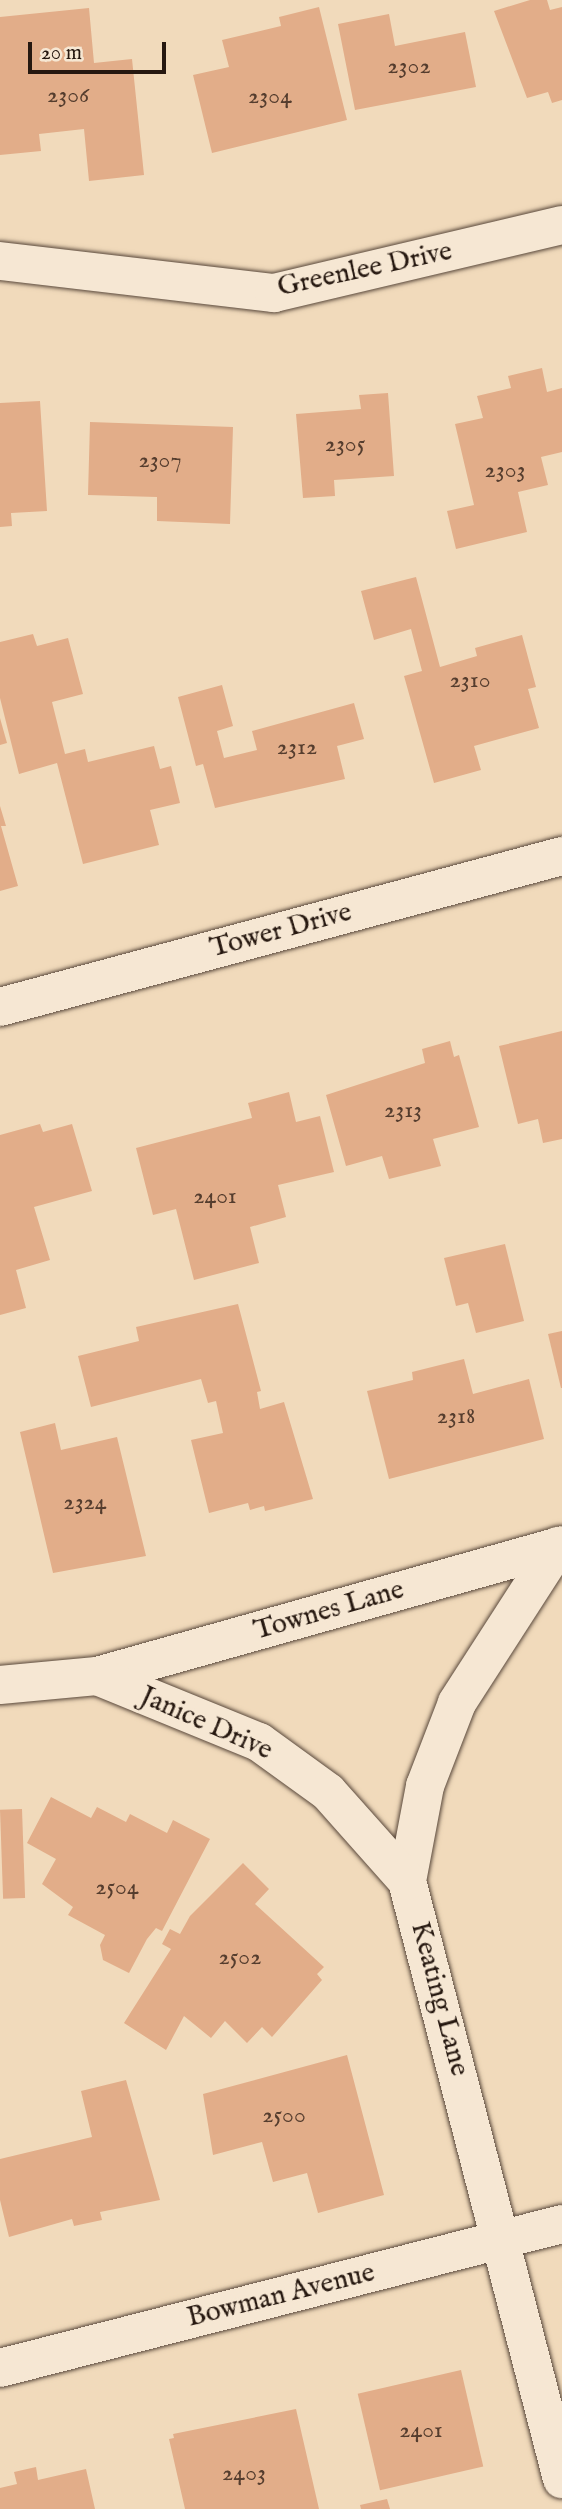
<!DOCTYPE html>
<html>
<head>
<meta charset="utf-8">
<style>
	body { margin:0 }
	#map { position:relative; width:562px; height:2509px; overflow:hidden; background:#f1dabb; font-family:"IM FELL English",serif }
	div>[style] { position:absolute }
	.building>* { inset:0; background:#e2ad89; transform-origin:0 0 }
	.roads { filter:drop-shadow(0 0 2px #59483b) drop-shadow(0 0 2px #59483b) }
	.minor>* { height:38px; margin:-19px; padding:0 19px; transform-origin:19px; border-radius:19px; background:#f6e7d3 }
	span { translate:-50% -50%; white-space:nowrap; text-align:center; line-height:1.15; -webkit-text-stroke:5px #f6e7d3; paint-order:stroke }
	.number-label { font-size:24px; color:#553d2e }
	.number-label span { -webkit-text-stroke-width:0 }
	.street-label { font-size:28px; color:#261810 }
	.scale { position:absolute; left:28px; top:42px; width:138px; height:32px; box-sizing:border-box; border:4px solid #261810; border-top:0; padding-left:9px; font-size:21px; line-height:24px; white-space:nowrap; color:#261810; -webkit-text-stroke:5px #f6e7d3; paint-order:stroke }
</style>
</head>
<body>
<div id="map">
	<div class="building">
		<i style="clip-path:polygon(530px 0,547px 0,550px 10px,562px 7px,562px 100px,552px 103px,548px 92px,527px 98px,494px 11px)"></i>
		<i style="clip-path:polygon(319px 7px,347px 120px,212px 153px,193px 75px,229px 67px,222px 40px,281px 26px,279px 17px)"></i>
		<i style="clip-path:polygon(89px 8px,94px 63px,132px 59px,144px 175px,89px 181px,84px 129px,39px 134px,41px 151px,0 155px,0 17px)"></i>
		<i style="clip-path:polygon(389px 14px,395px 46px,465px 32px,476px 87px,355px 110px,338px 24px)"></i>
		<i style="clip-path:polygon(542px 368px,547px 392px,562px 388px,562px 452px,541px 457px,548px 485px,518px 492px,527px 532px,456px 549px,447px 511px,474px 505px,455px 424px,483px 418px,477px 396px,511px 388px,508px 376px)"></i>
		<i style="clip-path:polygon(388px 393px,394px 476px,334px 480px,335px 496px,303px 498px,296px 414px,361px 409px,359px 395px)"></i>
		<i style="clip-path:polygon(40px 401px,47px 511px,11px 513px,12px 526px,0 527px,0 403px)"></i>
		<i style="clip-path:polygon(90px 422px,233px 427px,230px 524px,157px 521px,157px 497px,88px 495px)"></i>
		<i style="clip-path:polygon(416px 577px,440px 667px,477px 656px,475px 648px,522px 635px,536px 687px,528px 689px,539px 728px,474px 746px,481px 770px,434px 783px,404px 676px,422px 671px,411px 629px,374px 640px,361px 591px)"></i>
		<i style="clip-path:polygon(33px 634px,37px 646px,68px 638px,83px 694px,52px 702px,65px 754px,85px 749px,88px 762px,154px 746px,160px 769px,171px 766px,180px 803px,150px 810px,159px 845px,83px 864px,57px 763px,19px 774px,0 698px,0 642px)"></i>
		<i style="clip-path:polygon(222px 685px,233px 726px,217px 731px,224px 758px,257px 750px,252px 731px,354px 703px,364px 739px,337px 746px,345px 779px,215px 808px,203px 764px,196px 766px,178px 697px)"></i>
		<i style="clip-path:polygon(0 718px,7px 743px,0 745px)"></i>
		<i style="clip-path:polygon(0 806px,6px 826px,1px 826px,18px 886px,0 891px)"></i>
		<i style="clip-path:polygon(562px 1031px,562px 1139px,543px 1143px,538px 1119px,518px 1124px,499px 1046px)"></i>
		<i style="clip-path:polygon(450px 1041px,454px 1057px,459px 1055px,479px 1127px,433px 1139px,441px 1166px,389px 1179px,382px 1156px,346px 1166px,326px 1095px,425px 1063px,422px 1049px)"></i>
		<i style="clip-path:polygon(289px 1092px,296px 1122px,320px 1116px,334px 1172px,278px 1185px,286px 1217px,250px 1227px,259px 1263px,194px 1280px,176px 1209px,153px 1215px,136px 1148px,252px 1118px,248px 1103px)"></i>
		<i style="clip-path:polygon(40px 1124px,43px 1132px,72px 1124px,92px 1191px,34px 1207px,50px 1260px,16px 1270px,26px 1308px,0 1315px,0 1135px)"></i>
		<i style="clip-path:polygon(505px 1244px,524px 1321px,476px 1333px,468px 1303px,456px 1306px,444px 1258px)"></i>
		<i style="clip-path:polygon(238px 1304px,261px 1391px,257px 1392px,260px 1409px,284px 1402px,313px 1499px,265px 1511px,264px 1506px,250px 1510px,248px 1503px,209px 1513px,191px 1440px,223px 1433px,216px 1401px,208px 1403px,201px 1379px,91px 1407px,78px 1356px,139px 1341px,136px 1327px)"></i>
		<i style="clip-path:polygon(562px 1331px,562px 1388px,561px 1388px,548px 1334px)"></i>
		<i style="clip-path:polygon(464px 1359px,473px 1394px,529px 1379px,544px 1439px,389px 1479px,367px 1391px,413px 1380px,412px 1372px)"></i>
		<i style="clip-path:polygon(55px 1423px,61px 1450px,117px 1437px,146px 1556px,53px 1573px,20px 1432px)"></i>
		<i style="clip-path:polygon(51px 1797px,91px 1818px,97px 1807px,126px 1822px,130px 1814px,167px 1833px,173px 1820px,210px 1839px,162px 1931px,156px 1928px,147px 1939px,129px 1973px,103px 1960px,100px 1945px,105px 1935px,68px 1915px,73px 1907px,42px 1884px,56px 1859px,27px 1843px)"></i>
		<i style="left:22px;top:1809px;width:89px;height:22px;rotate:88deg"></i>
		<i style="clip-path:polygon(243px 1863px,269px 1889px,255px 1904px,324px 1967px,317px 1974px,322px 1980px,272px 2037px,262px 2027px,247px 2043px,225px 2021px,211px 2038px,184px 2016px,166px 2050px,124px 2023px,171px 1949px,162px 1944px,170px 1929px,180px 1934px,190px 1916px)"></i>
		<i style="clip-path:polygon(347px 2055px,384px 2195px,318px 2213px,307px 2173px,273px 2182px,262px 2142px,213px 2155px,203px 2094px)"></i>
		<i style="clip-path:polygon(126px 2080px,160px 2200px,100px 2212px,102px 2220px,74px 2226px,72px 2219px,9px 2237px,0 2200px,0 2159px,92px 2137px,81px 2091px)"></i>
		<i style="left:461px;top:2370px;width:99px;height:106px;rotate:77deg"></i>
		<i style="clip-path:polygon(296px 2409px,319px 2509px,185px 2509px,169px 2439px,174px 2438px,173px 2434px)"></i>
		<i style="clip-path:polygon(36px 2467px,38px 2480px,86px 2469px,95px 2509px,0 2509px,0 2488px,17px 2484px,14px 2472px)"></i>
		<i style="clip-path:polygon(387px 2499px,390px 2509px,361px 2509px,360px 2505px)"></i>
	</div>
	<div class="roads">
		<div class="minor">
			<i style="left:0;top:261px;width:276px;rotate:6.7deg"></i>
			<i style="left:274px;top:293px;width:296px;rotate:-13.3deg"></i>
			<i style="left:0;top:1007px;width:582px;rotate:-15.04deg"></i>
			<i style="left:558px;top:1546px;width:187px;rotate:122.8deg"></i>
			<i style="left:457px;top:1703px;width:89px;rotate:111.1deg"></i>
			<i style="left:425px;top:1786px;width:97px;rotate:100.7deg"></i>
			<i style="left:407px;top:1881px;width:618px;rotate:75.47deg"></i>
			<i style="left:97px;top:1676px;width:483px;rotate:-15.7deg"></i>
			<i style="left:0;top:1685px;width:97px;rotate:-5.3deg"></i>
			<i style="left:97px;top:1676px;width:175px;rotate:22.2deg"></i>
			<i style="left:259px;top:1742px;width:85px;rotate:35.9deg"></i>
			<i style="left:328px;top:1792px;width:119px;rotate:48.4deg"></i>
			<i style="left:0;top:2368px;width:580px;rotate:-14.37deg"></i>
		</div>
	</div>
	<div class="number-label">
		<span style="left:409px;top:67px">2302</span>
		<span style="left:68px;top:96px">2306</span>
		<span style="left:270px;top:97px">2304</span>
		<span style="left:345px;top:445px">2305</span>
		<span style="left:160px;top:461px">2307</span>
		<span style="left:505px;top:471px">2303</span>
		<span style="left:470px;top:681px">2310</span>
		<span style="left:297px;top:748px">2312</span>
		<span style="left:403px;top:1111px">2313</span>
		<span style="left:215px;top:1197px">2401</span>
		<span style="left:456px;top:1417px">2318</span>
		<span style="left:85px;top:1503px">2324</span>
		<span style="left:117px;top:1888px">2504</span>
		<span style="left:240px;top:1958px">2502</span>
		<span style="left:284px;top:2116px">2500</span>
		<span style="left:421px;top:2431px">2401</span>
		<span style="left:244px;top:2474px">2403</span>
	</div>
	<div class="street-label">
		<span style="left:365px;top:270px;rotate:-12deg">Greenlee Drive</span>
		<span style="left:281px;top:931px;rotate:-15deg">Tower Drive</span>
		<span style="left:329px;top:1611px;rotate:-16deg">Townes Lane</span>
		<span style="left:206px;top:1724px;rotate:24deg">Janice Drive</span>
		<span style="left:439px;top:1999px;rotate:75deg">Keating Lane</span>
		<span style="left:281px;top:2296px;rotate:-14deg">Bowman Avenue</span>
	</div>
	<div class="scale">20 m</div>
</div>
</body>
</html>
